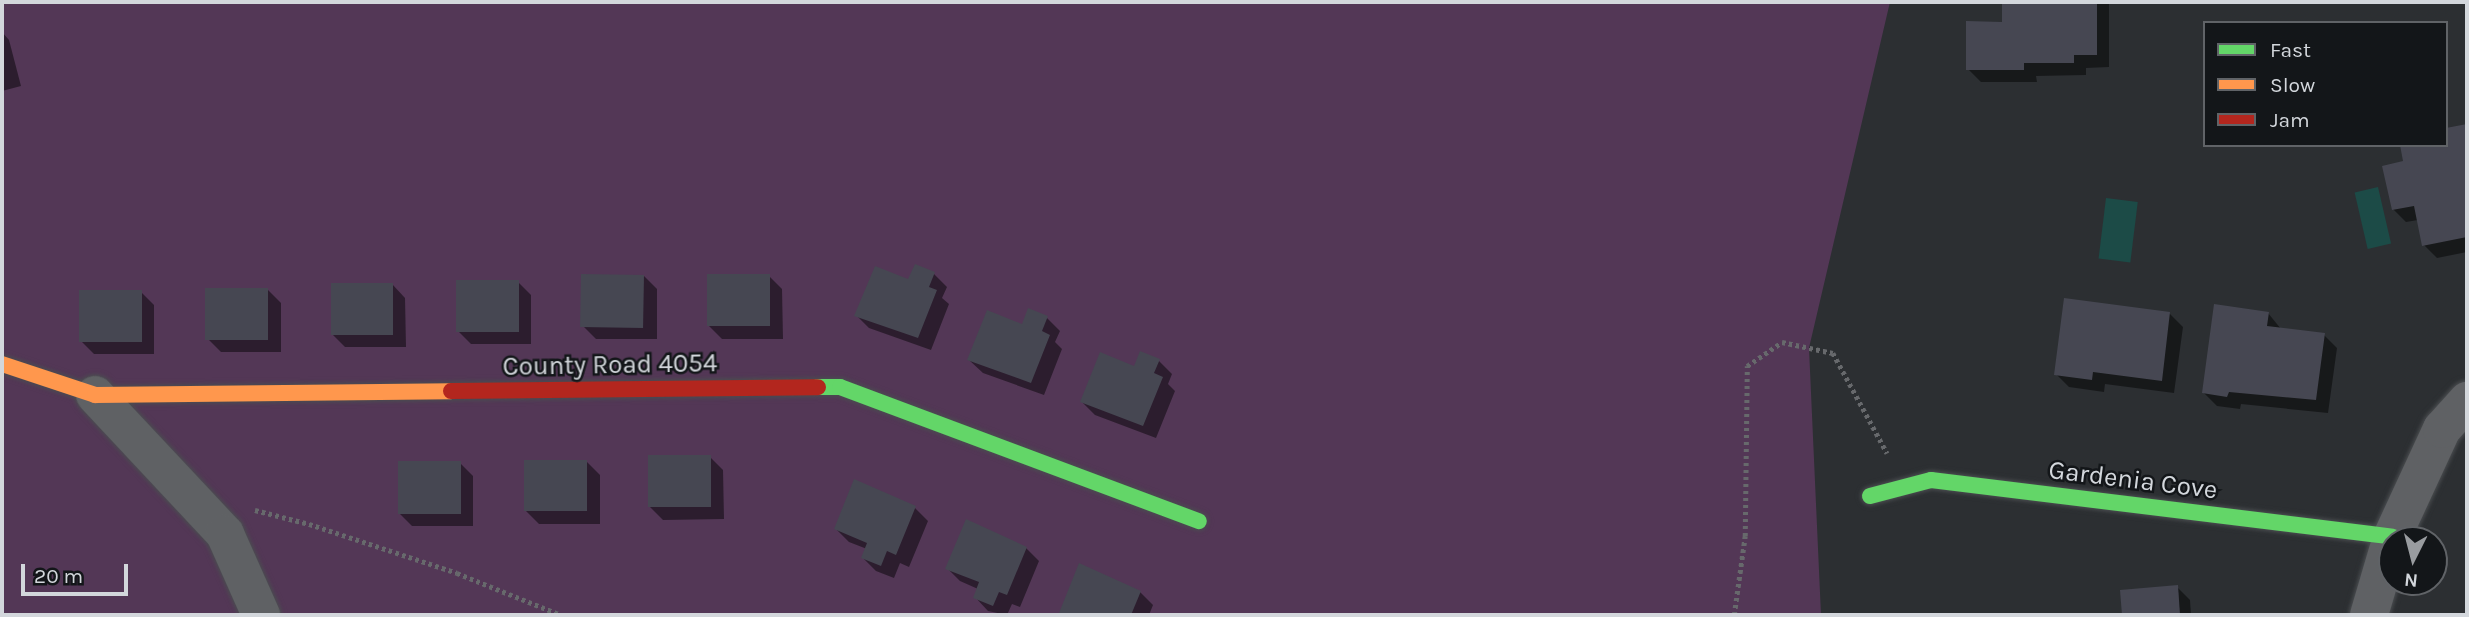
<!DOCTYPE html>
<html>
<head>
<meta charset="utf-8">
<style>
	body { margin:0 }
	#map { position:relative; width:2469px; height:617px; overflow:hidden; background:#2c2f32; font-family:Karla,sans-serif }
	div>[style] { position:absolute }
	.green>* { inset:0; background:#533756 }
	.water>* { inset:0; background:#1c4b47; transform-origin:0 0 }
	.shadow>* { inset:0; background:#0007 }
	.building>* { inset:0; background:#464752; transform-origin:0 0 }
	.path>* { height:4.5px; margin-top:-2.25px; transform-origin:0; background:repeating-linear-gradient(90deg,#67696c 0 3.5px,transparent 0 7px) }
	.roads { filter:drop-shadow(0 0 2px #4a4d50) drop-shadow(0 0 2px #4a4d50) }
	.street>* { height:38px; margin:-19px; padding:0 19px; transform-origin:19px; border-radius:19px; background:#5f6164 }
	.fast>* { height:16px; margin:-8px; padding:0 8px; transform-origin:8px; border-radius:8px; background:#63d668 }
	.slow>* { height:16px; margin:-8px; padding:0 8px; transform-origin:8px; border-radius:8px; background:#ff974d }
	.jam>* { height:16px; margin:-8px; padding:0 8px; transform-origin:8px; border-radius:8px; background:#b3261e }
	span { translate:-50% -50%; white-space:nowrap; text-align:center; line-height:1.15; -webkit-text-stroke:5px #131619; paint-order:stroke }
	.street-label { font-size:26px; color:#d3d7dc }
	.frame { position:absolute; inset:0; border:4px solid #d3d7dc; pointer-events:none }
	.legend { position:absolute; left:2203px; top:21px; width:245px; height:126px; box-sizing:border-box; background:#131619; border:2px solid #606367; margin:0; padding:9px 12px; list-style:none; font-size:21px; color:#d3d7dc }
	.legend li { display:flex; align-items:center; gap:14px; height:35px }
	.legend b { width:35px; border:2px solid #606367 }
	.north { position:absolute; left:2378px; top:526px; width:70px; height:70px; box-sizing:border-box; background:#131619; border:2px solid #606367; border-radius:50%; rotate:186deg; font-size:19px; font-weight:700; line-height:28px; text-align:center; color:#d3d7dc }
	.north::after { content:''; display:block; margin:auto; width:24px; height:32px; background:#999ca0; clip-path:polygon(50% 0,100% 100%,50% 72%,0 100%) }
	.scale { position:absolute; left:21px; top:564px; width:107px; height:32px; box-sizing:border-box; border:4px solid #d3d7dc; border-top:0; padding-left:9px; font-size:21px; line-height:24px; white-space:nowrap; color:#d3d7dc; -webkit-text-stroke:5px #131619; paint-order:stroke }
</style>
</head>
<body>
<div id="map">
	<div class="green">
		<i style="clip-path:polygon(2px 2px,1890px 2px,1809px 348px,1821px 615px,2px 615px)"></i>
	</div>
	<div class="water">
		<i style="left:2378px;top:187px;width:58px;height:24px;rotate:77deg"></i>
		<i style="left:2106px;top:198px;width:32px;height:61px;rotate:7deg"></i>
	</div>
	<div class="shadow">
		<i style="clip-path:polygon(2003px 2px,2109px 2px,2109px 67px,2086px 68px,2086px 75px,2036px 76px,2037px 82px,1981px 82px,1968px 69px,2004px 23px)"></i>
		<i style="clip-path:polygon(2px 32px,9px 40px,21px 86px,2px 91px)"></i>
		<i style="clip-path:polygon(2467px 126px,2467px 252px,2437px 258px,2424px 245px,2418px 220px,2406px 222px,2393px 209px,2405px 163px,2446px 145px,2446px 130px)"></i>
		<i style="clip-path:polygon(934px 274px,947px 287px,942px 298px,949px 304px,931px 350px,869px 328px,856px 315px,909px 281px)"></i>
		<i style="clip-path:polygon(644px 276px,657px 289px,657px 339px,596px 339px,583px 326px)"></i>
		<i style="clip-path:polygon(769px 276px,782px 289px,783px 339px,722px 339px,709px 326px)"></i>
		<i style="clip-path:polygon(518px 282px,531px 295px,531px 344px,471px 344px,458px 331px)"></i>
		<i style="clip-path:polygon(392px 284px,405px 298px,406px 347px,345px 347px,332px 334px)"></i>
		<i style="clip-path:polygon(268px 290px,281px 303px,281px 352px,221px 352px,208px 339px)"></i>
		<i style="clip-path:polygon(141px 292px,154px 305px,154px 354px,94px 354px,81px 341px)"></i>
		<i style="clip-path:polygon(2268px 313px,2281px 329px,2324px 335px,2337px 348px,2328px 413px,2241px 404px,2240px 409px,2217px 406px,2204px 393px)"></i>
		<i style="clip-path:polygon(2170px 314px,2183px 327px,2174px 393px,2105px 384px,2104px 392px,2069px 387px,2056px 374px)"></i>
		<i style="clip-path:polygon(1047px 318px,1060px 331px,1055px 342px,1062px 349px,1044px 395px,983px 373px,969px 360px,1022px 326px)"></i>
		<i style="clip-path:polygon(1159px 361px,1172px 374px,1168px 384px,1175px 391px,1156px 438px,1095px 415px,1082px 402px,1135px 368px)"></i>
		<i style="clip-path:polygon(710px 457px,723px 470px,724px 519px,663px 520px,650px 507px)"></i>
		<i style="clip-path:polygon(587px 462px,600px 475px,600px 524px,539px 524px,526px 511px)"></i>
		<i style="clip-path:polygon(460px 463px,473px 476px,473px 526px,412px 526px,399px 513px)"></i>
		<i style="clip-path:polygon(915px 508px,928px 521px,909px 567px,900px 563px,894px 578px,876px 571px,863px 558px,867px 549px,849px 542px,836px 529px)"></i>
		<i style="clip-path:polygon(1026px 548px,1039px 561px,1020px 607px,1012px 604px,1007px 615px,988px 611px,975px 597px,978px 589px,960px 581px,947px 568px)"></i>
		<i style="clip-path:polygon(2177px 587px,2190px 600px,2191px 615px,2124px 615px,2122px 591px)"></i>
		<i style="clip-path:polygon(1140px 592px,1153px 605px,1149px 615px,1064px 615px,1061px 612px)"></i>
	</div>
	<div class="building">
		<i style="clip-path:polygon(2002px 2px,2097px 2px,2097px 55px,2074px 55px,2074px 63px,2024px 63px,2024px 70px,1966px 70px,1966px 21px,2002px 22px)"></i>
		<i style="clip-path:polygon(2467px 124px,2467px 237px,2422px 246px,2414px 206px,2392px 210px,2382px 166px,2403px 161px,2400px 145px,2446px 145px,2446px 128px)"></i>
		<i style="clip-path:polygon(915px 264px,935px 272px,929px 287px,937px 290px,918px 338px,854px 316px,875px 266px,908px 279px)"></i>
		<i style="left:581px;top:274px;width:63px;height:53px;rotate:1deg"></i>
		<i style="left:707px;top:274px;width:63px;height:52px"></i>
		<i style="left:456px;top:280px;width:63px;height:52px"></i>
		<i style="left:331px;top:283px;width:62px;height:52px"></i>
		<i style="left:205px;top:288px;width:63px;height:52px"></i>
		<i style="left:79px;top:290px;width:63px;height:52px"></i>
		<i style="clip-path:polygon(2064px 298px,2170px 312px,2162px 381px,2093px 372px,2092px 380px,2054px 375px)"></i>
		<i style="clip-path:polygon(2214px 304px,2269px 312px,2267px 326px,2325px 333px,2316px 400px,2229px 392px,2227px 397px,2202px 393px)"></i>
		<i style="clip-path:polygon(1028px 308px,1048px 316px,1042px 331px,1050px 335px,1031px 383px,967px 360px,987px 310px,1022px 324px)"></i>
		<i style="clip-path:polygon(1140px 351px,1160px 359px,1154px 373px,1163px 377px,1143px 426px,1080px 402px,1100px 352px,1134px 366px)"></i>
		<i style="left:648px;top:455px;width:63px;height:52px"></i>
		<i style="left:524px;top:460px;width:63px;height:51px"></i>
		<i style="left:398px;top:461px;width:63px;height:53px"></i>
		<i style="clip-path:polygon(854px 479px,916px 506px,896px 555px,887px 551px,881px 566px,861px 558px,867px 543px,834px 529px)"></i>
		<i style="clip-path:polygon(966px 519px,1027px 547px,1007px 595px,999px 592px,993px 606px,973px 598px,979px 582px,945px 569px)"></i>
		<i style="clip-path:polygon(1079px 563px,1141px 591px,1131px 615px,1059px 613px)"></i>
		<i style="clip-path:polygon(2178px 585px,2180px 615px,2122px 615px,2120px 590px)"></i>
	</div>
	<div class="path">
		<i style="left:255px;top:510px;width:56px;rotate:14.5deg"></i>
		<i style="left:309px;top:524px;width:156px;rotate:18.3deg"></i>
		<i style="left:457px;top:573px;width:112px;rotate:22deg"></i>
		<i style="left:1734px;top:615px;width:80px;rotate:-82.1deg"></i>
		<i style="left:1745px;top:536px;width:170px;rotate:-89.3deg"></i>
		<i style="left:1747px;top:366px;width:42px;rotate:-34.4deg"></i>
		<i style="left:1782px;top:342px;width:52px;rotate:12.2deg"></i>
		<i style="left:1833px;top:353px;width:114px;rotate:61.6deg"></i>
	</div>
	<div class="roads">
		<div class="street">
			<i style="left:95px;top:395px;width:190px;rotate:46.9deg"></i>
			<i style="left:225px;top:534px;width:89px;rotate:66deg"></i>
			<i style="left:2369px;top:615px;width:81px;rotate:-73.6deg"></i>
			<i style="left:2392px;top:537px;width:119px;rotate:-65.2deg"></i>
			<i style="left:2442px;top:429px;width:38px;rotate:-48deg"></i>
		</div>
		<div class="fast">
			<i style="left:818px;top:387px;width:22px"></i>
			<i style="left:840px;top:387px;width:383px;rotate:20.5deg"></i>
			<i style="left:1870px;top:496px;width:63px;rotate:-14.7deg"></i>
			<i style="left:1931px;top:480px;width:465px;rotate:7deg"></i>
		</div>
		<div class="slow">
			<i style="left:2px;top:364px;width:98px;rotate:18.4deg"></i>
			<i style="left:95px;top:395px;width:356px;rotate:-0.6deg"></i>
		</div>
		<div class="jam">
			<i style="left:451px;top:391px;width:367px;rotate:-0.6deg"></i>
		</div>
	</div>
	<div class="street-label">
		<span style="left:610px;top:365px;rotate:-1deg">County Road 4054</span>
		<span style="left:2133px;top:480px;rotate:7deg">Gardenia Cove</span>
	</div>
	<div class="frame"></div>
	<ul class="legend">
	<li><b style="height:9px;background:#63d668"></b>Fast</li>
	<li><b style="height:9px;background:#ff974d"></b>Slow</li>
	<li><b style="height:9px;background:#b3261e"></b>Jam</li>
	</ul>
	<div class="north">N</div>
	<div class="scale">20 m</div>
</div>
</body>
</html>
